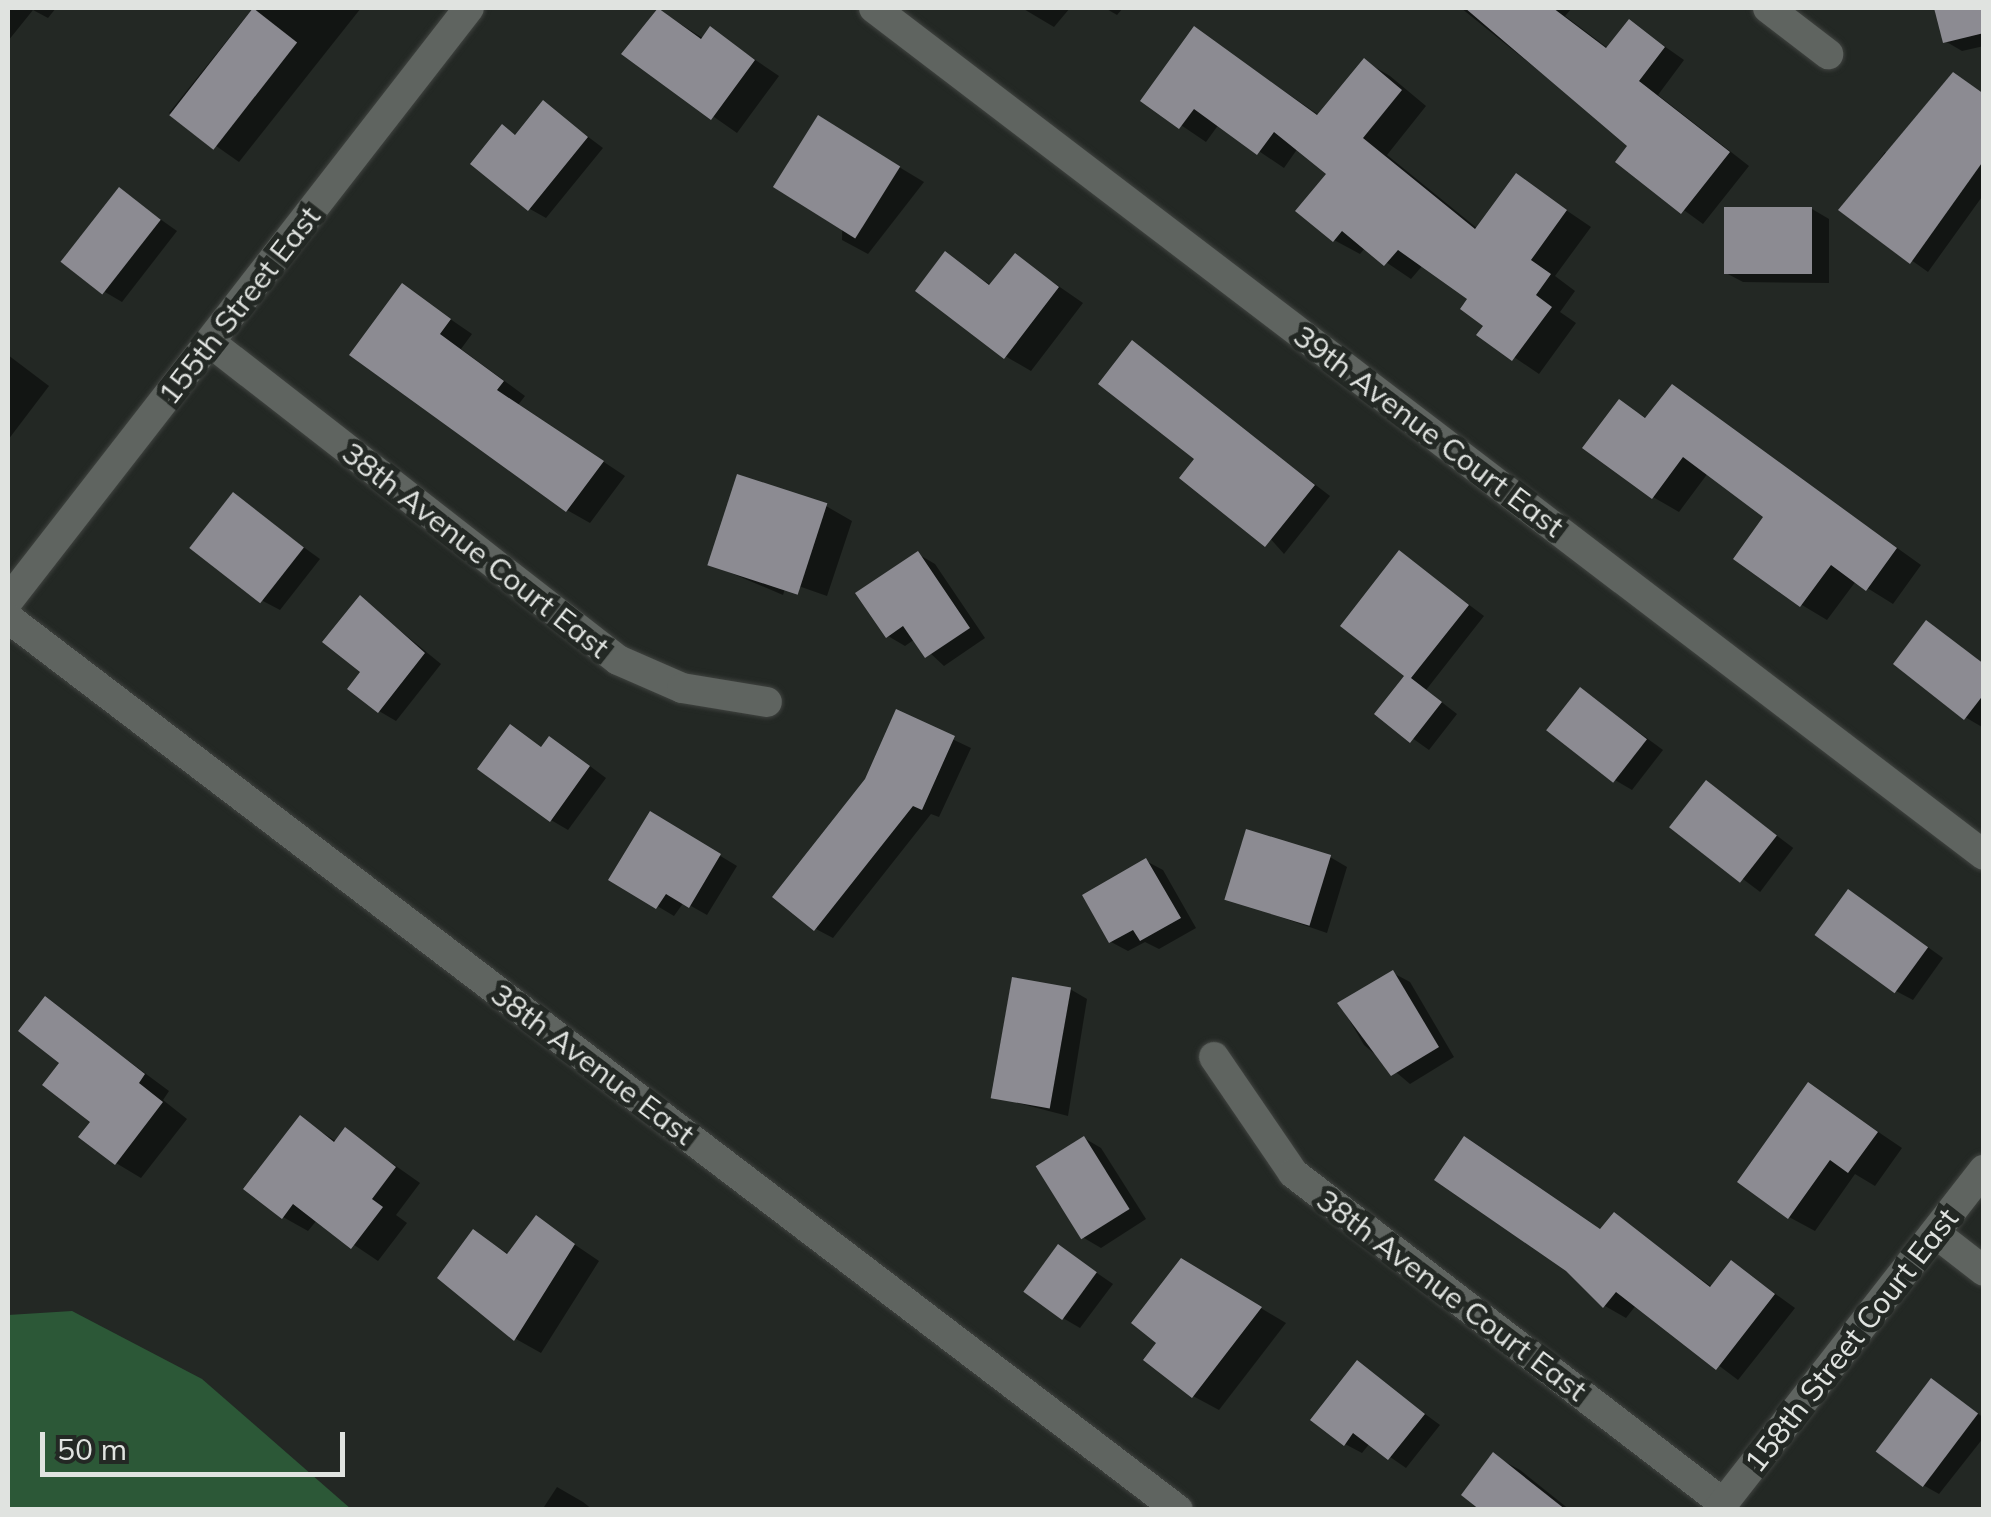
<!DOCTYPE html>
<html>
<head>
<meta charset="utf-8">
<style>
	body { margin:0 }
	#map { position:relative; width:1991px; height:1517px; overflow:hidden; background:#232824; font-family:Mulish,sans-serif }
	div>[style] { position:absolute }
	.forest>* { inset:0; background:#2c5837 }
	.shadow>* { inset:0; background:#0007; transform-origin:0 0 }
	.building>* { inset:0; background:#8c8b92; transform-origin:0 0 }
	.roads { filter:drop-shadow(0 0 2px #404340) drop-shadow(0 0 2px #404340) }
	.minor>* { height:30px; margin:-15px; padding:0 15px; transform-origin:15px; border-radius:15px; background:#5f6460 }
	.tertiary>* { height:30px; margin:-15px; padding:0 15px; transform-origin:15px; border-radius:15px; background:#5f6460 }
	span { translate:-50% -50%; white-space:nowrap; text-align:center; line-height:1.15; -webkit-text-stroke:10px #232824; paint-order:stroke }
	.street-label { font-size:30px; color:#e0e3e0 }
	.frame { position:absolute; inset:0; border:10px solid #e0e3e0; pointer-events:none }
	.scale { position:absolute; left:40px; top:1432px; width:305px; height:45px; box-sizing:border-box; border:5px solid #e0e3e0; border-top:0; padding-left:12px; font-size:30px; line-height:35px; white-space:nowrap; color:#e0e3e0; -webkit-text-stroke:8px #232824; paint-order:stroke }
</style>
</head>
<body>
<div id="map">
	<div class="forest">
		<i style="clip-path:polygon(72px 1311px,202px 1379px,351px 1509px,8px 1509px,8px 1315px)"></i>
	</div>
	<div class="shadow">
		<i style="clip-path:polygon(8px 8px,56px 8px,48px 18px,33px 10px,8px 41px)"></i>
		<i style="clip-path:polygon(253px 8px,361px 8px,239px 162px,169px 113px)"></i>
		<i style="clip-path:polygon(1022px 8px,1070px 8px,1054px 27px)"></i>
		<i style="clip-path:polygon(1105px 8px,1123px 8px,1117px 15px)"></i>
		<i style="clip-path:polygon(1461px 8px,1572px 8px,1565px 16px,1609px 49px,1630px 22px,1684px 60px,1658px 95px,1749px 166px,1703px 224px,1618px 162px,1631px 145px)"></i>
		<i style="clip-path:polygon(1936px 8px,1984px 8px,1984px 46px,1962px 51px,1945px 41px)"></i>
		<i style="clip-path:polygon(657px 9px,704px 39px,711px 30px,779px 76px,737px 133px,624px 54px)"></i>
		<i style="clip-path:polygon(1195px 29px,1320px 116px,1364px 61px,1390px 76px,1426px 106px,1387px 155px,1478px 229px,1516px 176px,1591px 227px,1555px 276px,1575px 291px,1560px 312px,1576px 323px,1539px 374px,1480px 334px,1486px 326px,1471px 299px,1423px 265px,1411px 279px,1365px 248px,1360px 254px,1334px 240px,1330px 173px,1298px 148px,1284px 168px,1219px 124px,1206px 142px,1144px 100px)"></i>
		<i style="clip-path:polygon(1984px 94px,1984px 194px,1928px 272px,1841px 210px,1885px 152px,1892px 156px)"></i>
		<i style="clip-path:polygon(543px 103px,603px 148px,546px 218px,530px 209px,503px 127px,517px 136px)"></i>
		<i style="clip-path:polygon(844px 134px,924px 182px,868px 254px,842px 240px)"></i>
		<i style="clip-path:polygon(119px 190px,177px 231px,122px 302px,105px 292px)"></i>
		<i style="clip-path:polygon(1812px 209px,1829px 219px,1829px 283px,1743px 282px,1726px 273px)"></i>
		<i style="clip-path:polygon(946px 255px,992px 286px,1015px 256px,1083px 303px,1031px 371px,1005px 356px)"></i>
		<i style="clip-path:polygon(402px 286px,472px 334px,461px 349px,525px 396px,518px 405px,625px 476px,590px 523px,567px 510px)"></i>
		<i style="clip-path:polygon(1132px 344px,1330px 496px,1284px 554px,1198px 458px)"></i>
		<i style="clip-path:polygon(8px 355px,49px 386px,8px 440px)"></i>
		<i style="clip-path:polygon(1672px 387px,1921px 565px,1893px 604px,1856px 581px,1827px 620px,1802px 605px,1736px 558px,1767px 516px,1708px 473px,1679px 512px,1653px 497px,1619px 402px,1648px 419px)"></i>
		<i style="clip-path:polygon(233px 496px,320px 559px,280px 610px,263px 601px)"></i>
		<i style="clip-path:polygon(826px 506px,852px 521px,827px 596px,787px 582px,783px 595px,710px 564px)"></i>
		<i style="clip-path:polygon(1400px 553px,1484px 616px,1426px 690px,1457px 714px,1429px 750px,1377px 713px,1407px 675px)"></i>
		<i style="clip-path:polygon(918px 554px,935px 564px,985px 638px,944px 666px,915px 639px,905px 646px,888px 636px)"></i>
		<i style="clip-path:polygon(360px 598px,441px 664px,396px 721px,379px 711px,364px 672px)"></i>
		<i style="clip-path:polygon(1927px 623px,1984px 664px,1982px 727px,1965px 717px)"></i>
		<i style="clip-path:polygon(1581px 690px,1663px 750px,1632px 790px,1615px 780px)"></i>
		<i style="clip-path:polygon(897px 713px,971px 748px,939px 817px,931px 814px,833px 938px,816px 929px)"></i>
		<i style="clip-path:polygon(543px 748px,567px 749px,606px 778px,568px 830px,551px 820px)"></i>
		<i style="left:1707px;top:783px;width:108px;height:55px;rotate:37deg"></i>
		<i style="clip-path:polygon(651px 814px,737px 866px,707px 915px,684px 902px,674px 916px,612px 879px)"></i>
		<i style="clip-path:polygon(1330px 857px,1347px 867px,1327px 933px,1228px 899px)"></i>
		<i style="clip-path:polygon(1146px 861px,1163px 870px,1196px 928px,1159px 949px,1145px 942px,1128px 951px,1111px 942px)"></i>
		<i style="clip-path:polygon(1865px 902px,1943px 958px,1913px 1000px,1896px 991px)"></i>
		<i style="clip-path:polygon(1393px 973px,1410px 982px,1454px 1057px,1410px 1084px,1364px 1045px,1340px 1004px)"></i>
		<i style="clip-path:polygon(1070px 989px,1087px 999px,1068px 1116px,995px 1097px)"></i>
		<i style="clip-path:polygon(46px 1000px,169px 1091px,163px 1100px,187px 1119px,141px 1178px,116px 1163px,94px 1122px)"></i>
		<i style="clip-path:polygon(1809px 1085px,1902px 1148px,1875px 1186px,1855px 1174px,1815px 1231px,1789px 1217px)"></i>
		<i style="clip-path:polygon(301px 1119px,337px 1142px,346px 1131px,420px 1183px,396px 1215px,407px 1223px,378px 1261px,317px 1220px,308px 1231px,283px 1217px)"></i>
		<i style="clip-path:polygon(1084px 1138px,1101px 1148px,1146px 1219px,1101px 1248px,1084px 1238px)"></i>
		<i style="clip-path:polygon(1614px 1215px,1713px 1288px,1732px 1263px,1795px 1308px,1738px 1380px,1637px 1304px,1626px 1318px,1605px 1306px,1568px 1269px)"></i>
		<i style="clip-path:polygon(537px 1219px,599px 1261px,541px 1353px,516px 1339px,474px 1232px,510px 1255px)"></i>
		<i style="clip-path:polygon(1059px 1247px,1113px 1284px,1080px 1328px,1063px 1318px)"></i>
		<i style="clip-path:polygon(1182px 1261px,1286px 1323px,1219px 1410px,1193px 1396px,1160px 1343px)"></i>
		<i style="clip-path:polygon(1357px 1364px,1440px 1425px,1406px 1468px,1370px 1443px,1362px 1453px,1345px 1444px)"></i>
		<i style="clip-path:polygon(1932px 1381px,1984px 1418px,1984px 1437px,1939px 1494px,1923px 1485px)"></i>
		<i style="clip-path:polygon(1494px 1456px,1520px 1470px,1570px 1510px,1484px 1510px)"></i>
		<i style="clip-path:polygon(557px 1487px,583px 1502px,593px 1510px,542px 1510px)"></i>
	</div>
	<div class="building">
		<i style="left:253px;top:8px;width:56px;height:136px;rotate:38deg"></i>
		<i style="clip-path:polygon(658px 8px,701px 39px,710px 26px,755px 60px,711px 120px,621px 54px)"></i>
		<i style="clip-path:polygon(1465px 8px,1553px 8px,1606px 48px,1629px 19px,1665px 47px,1639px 81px,1730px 152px,1681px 214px,1615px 162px,1627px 146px)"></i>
		<i style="clip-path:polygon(1934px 8px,1984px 8px,1984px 33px,1943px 43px)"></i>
		<i style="clip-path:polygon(1194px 26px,1317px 115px,1364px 58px,1402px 90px,1363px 138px,1475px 229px,1516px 173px,1567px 210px,1531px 260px,1551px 274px,1536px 295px,1552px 307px,1512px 361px,1476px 335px,1483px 326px,1460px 309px,1467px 299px,1398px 250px,1384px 266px,1342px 231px,1333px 242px,1295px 211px,1326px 174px,1274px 132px,1257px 155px,1194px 109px,1179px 129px,1140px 101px)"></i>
		<i style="clip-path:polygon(1953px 72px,1984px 94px,1984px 160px,1910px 264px,1838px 210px)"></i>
		<i style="clip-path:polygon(543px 100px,588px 137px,528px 211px,470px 164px,502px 124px,515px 135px)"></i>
		<i style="left:818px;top:115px;width:97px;height:85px;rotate:32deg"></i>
		<i style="left:119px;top:187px;width:53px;height:95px;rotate:38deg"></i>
		<i style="left:1724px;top:207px;width:88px;height:67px"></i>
		<i style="clip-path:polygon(945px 251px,989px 285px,1015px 253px,1059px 287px,1004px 359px,915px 291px)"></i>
		<i style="clip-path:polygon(402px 283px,451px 319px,440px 334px,504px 381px,497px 390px,604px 461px,566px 512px,349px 355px)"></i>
		<i style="clip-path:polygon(1132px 340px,1315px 485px,1265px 547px,1179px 478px,1194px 459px,1098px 384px)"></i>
		<i style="clip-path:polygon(1672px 384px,1897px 548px,1866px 591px,1831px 565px,1800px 607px,1733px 559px,1763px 517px,1683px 457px,1652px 499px,1582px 448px,1619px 399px,1645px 418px)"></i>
		<i style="left:737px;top:474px;width:95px;height:96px;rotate:18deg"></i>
		<i style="left:233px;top:492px;width:90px;height:71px;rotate:38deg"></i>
		<i style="clip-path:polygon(1399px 550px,1469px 605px,1411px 678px,1442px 702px,1410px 743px,1374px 714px,1404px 676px,1340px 626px)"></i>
		<i style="clip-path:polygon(918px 551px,970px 628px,925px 658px,903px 626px,886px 638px,855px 593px)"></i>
		<i style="clip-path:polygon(360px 595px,425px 653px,378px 713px,347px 689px,360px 672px,322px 642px)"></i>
		<i style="clip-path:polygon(1926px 620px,1984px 664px,1984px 694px,1964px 720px,1893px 664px)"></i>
		<i style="left:1580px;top:687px;width:85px;height:55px;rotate:38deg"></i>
		<i style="clip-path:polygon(896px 709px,955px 736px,922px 810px,913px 806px,814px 931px,772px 897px,865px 779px)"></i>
		<i style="clip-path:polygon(510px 724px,541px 747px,549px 736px,590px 766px,550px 822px,477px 769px)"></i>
		<i style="left:1706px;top:780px;width:90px;height:60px;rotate:38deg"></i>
		<i style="clip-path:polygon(650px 811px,721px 854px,689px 908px,666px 894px,656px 909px,608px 880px)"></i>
		<i style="left:1246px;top:829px;width:89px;height:74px;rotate:17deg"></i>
		<i style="clip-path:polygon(1146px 858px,1181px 918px,1140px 941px,1133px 930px,1109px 943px,1082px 895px)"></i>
		<i style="left:1848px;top:889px;width:99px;height:57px;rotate:36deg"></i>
		<i style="clip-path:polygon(1393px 970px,1439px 1047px,1391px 1076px,1337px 1003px)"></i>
		<i style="left:1012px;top:977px;width:60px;height:123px;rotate:10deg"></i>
		<i style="clip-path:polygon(45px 996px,145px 1074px,139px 1083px,163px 1102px,115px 1165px,78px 1137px,90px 1122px,42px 1085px,59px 1063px,18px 1031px)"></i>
		<i style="clip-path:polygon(1808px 1082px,1878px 1132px,1848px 1173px,1830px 1160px,1788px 1219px,1737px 1182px)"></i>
		<i style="clip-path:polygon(300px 1115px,334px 1142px,345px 1127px,396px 1167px,372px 1199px,383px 1207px,351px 1249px,293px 1204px,282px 1219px,243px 1189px)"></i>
		<i style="left:1084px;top:1136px;width:86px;height:57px;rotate:58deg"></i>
		<i style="clip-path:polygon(1464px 1136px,1600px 1229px,1614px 1212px,1710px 1287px,1731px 1260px,1775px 1294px,1716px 1370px,1616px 1292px,1603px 1308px,1566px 1271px,1434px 1180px)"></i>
		<i style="clip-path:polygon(536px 1215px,575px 1244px,514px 1341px,437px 1278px,473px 1229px,507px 1254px)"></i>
		<i style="left:1058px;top:1244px;width:48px;height:59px;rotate:36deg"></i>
		<i style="clip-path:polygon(1181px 1258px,1262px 1307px,1192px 1398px,1143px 1360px,1156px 1343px,1131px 1323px)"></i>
		<i style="clip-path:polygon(1357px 1360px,1425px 1414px,1388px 1460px,1353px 1433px,1344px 1446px,1310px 1420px)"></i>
		<i style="left:1931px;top:1378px;width:59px;height:92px;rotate:37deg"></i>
		<i style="clip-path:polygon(1493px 1452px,1566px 1510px,1480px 1510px,1461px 1495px)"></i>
	</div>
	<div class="roads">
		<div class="minor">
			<i style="left:874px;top:8px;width:1396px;rotate:37.35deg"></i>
			<i style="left:1768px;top:8px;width:76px;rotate:37.5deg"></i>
			<i style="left:211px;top:343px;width:516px;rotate:37.91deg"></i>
			<i style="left:618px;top:660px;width:70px;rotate:23.6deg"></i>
			<i style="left:682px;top:688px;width:86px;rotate:9.4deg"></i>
			<i style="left:8px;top:601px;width:751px;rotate:-52.14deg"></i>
			<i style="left:1214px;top:1057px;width:140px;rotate:55.7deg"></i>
			<i style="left:1293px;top:1173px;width:542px;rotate:37.5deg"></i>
			<i style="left:1935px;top:1233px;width:62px;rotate:37.8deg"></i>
			<i style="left:1718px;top:1510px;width:432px;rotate:-52deg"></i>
		</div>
		<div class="tertiary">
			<i style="left:8px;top:618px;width:1471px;rotate:37.32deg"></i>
		</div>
	</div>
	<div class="street-label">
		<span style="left:239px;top:305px;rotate:-52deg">155th Street East</span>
		<span style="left:1429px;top:431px;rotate:37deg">39th Avenue Court East</span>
		<span style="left:476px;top:550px;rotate:38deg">38th Avenue Court East</span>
		<span style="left:593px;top:1064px;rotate:37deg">38th Avenue East</span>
		<span style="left:1452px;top:1295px;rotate:37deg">38th Avenue Court East</span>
		<span style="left:1851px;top:1340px;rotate:-52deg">158th Street Court East</span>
	</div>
	<div class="frame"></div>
	<div class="scale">50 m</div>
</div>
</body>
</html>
